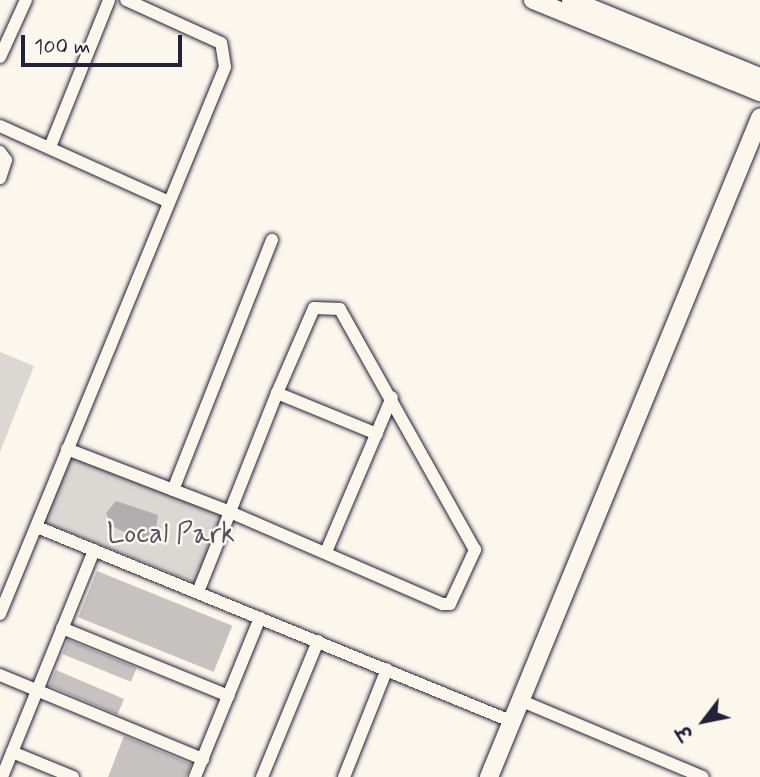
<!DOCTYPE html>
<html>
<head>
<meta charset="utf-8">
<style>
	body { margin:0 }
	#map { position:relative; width:760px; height:777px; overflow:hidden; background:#fbf7ec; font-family:Mynerve,"Playpen Sans Deva",sans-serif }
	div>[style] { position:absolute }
	.green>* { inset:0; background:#dbd8d3; transform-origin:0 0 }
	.water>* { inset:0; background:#b1aeb0 }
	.building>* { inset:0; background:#c6c2c0; transform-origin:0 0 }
	.roads { filter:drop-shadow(0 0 2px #22223b) drop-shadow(0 0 2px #22223b) }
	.minor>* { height:12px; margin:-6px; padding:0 6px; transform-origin:6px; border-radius:6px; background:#fbf7ec }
	.secondary>* { height:18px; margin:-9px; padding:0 9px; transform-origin:9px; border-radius:9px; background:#fbf7ec }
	span { translate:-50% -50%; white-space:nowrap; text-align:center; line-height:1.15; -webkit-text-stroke:5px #fbf7ec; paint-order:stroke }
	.park-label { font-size:28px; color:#505061 }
	.north { position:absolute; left:669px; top:686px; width:70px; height:70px; -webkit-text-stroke:5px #fbf7ec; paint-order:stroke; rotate:238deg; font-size:19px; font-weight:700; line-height:28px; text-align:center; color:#22223b }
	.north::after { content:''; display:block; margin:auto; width:24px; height:32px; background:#22223b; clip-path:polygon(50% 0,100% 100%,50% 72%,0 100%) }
	.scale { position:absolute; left:21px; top:35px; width:161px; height:32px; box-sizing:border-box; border:4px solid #22223b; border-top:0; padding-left:9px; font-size:21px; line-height:24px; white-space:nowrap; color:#22223b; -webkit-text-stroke:5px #fbf7ec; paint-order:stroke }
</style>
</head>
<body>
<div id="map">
	<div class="green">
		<i style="clip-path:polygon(0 352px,34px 366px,0 452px)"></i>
		<i style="left:71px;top:454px;width:163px;height:73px;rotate:22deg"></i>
	</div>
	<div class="water">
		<i style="clip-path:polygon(116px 501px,158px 515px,155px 536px,142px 541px,112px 526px,106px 513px)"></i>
	</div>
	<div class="building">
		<i style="left:97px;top:571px;width:146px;height:50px;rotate:22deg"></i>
		<i style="left:68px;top:640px;width:74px;height:15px;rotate:22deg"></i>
		<i style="left:56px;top:670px;width:74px;height:17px;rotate:23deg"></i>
		<i style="clip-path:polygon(124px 736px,191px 764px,186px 777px,108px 777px)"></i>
	</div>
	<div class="roads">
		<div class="minor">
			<i style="left:0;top:57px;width:63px;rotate:-65.5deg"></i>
			<i style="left:0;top:126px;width:183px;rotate:24.2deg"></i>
			<i style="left:50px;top:147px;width:158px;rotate:-68.1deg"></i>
			<i style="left:0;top:152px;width:10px;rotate:53deg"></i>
			<i style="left:6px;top:160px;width:19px;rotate:108deg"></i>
			<i style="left:277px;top:393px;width:108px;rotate:22.3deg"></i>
			<i style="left:67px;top:449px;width:175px;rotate:21.1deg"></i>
			<i style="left:230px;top:512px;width:232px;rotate:23.4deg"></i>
			<i style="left:443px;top:604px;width:7px"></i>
			<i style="left:450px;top:604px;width:60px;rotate:-65.2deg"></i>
			<i style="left:475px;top:550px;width:276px;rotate:-119.3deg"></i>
			<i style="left:340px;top:309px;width:26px;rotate:-178deg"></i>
			<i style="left:314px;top:308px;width:93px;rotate:113.5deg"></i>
			<i style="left:277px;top:393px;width:128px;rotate:111.6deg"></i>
			<i style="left:230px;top:512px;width:86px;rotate:111.8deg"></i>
			<i style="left:173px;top:490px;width:269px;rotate:-68.4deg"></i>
			<i style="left:37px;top:527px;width:514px;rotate:22.28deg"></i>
			<i style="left:326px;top:552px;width:168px;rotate:-66.9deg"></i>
			<i style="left:0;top:614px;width:591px;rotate:-67.64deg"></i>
			<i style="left:225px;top:67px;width:24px;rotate:-99deg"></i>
			<i style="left:221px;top:43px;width:104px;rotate:-155.6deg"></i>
			<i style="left:62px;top:628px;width:180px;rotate:22.2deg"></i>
			<i style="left:0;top:675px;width:220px;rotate:22.5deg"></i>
			<i style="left:522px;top:701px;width:196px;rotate:22.8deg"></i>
			<i style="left:12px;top:752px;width:66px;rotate:22.3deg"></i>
			<i style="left:2px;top:777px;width:245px;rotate:-67.9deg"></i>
			<i style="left:195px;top:777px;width:172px;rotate:-67.8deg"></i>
			<i style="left:262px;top:777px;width:147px;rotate:-67.6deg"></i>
			<i style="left:344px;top:777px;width:116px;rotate:-68.3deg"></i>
		</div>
		<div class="secondary">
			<i style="left:533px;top:0;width:245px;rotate:22.1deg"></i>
			<i style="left:571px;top:0;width:204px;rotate:22.2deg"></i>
			<i style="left:489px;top:777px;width:713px;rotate:-67.65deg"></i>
		</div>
	</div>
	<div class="park-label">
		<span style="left:171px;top:535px">Local Park</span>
	</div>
	<div class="north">उ</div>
	<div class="scale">100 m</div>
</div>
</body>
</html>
